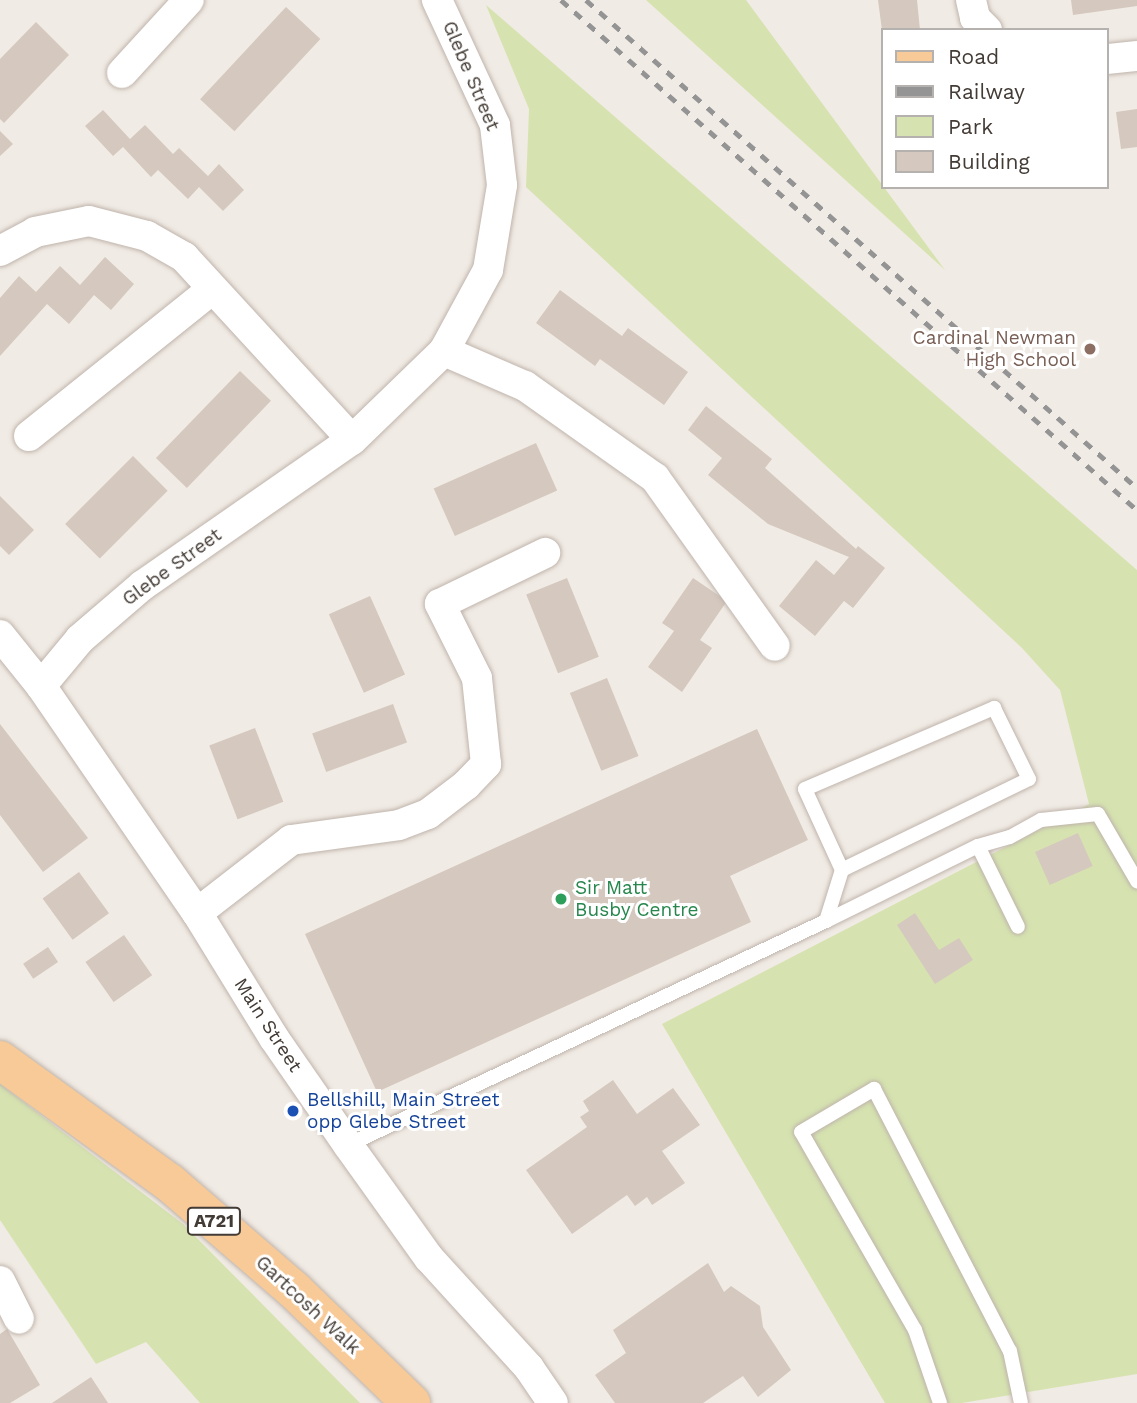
<!DOCTYPE html>
<html>
<head>
<meta charset="utf-8">
<style>
	body { margin:0 }
	#map { position:relative; width:1137px; height:1403px; overflow:hidden; background:#f1ebe5; font-family:"Work Sans",sans-serif }
	div>[style] { position:absolute }
	.green>* { inset:0; background:#d6e3b0 }
	.building>* { inset:0; background:#d5c8be; transform-origin:0 0 }
	.roads { filter:drop-shadow(0 0 2px #bfb4ab) drop-shadow(0 0 2px #bfb4ab) }
	.service>* { height:14px; margin:-7px; padding:0 7px; transform-origin:7px; border-radius:7px; background:#fff }
	.minor>* { height:30px; margin:-15px; padding:0 15px; transform-origin:15px; border-radius:15px; background:#fff }
	.primary>* { height:38px; margin:-19px; padding:0 19px; transform-origin:19px; border-radius:19px; background:#f7ca98 }
	.rail>* { height:5px; margin-top:-2.5px; transform-origin:0; background:repeating-linear-gradient(90deg,#949494 0 9px,transparent 0 18px) }
	.dots>* { width:19px; height:19px; translate:-50% -50%; box-sizing:border-box; border:4px solid #fff; border-radius:50% }
	span { translate:-50% -50%; white-space:nowrap; text-align:center; line-height:1.15; -webkit-text-stroke:6px #fff; paint-order:stroke }
	.shield-label span { padding:2px 5px; background:#fff; border:2px solid; border-radius:5px; -webkit-text-stroke-width:0 }
	.shield-label { font-size:18px; color:#433b35; font-weight:700 }
	.street-label { font-size:19px; color:#433b35 }
	.education-label { font-size:19px; color:#785e54 }
	.right { translate:-100% -50%; text-align:right }
	.leisure-label { font-size:19px; color:#27864d }
	.left { translate:0 -50%; text-align:left }
	.transit-label { font-size:19px; color:#164399 }
	.legend { position:absolute; left:881px; top:28px; width:228px; height:161px; box-sizing:border-box; background:#fff; border:2px solid #b4b1ae; margin:0; padding:9px 12px; list-style:none; font-size:21px; color:#433b35 }
	.legend li { display:flex; align-items:center; gap:14px; height:35px }
	.legend b { width:35px; border:2px solid #b4b1ae }
</style>
</head>
<body>
<div id="map">
	<div class="green">
		<i style="clip-path:polygon(646px 0,746px 0,945px 270px)"></i>
		<i style="clip-path:polygon(486px 5px,1137px 570px,1137px 1374px,962px 1403px,885px 1403px,662px 1024px,1089px 804px,1060px 690px,1022px 648px,526px 187px,529px 109px)"></i>
		<i style="clip-path:polygon(0 1084px,183px 1224px,360px 1403px,200px 1403px,146px 1342px,96px 1364px,0 1220px)"></i>
	</div>
	<div class="building">
		<i style="clip-path:polygon(878px 0,917px 0,920px 30px,882px 30px)"></i>
		<i style="clip-path:polygon(1071px 0,1137px 0,1137px 6px,1073px 15px)"></i>
		<i style="left:286px;top:7px;width:47px;height:126px;rotate:43deg"></i>
		<i style="clip-path:polygon(36px 22px,69px 55px,4px 123px,0 119px,0 59px)"></i>
		<i style="clip-path:polygon(1137px 109px,1137px 147px,1121px 149px,1116px 112px)"></i>
		<i style="clip-path:polygon(103px 110px,130px 139px,145px 125px,173px 154px,179px 148px,208px 176px,219px 164px,244px 190px,223px 211px,199px 187px,188px 199px,158px 170px,151px 177px,123px 147px,113px 156px,85px 126px)"></i>
		<i style="clip-path:polygon(0 131px,13px 144px,0 156px)"></i>
		<i style="clip-path:polygon(105px 257px,134px 284px,111px 310px,94px 295px,69px 324px,47px 304px,0 356px,0 298px,19px 276px,36px 292px,60px 266px,80px 285px)"></i>
		<i style="clip-path:polygon(560px 290px,622px 336px,628px 328px,688px 372px,664px 405px,600px 359px,595px 366px,536px 323px)"></i>
		<i style="left:240px;top:371px;width:43px;height:121px;rotate:44deg"></i>
		<i style="clip-path:polygon(706px 406px,772px 459px,765px 468px,856px 549px,858px 546px,885px 568px,853px 608px,844px 601px,815px 636px,779px 606px,816px 560px,834px 575px,849px 557px,768px 524px,708px 475px,722px 458px,688px 430px)"></i>
		<i style="left:536px;top:443px;width:52px;height:112px;rotate:66deg"></i>
		<i style="left:133px;top:456px;width:49px;height:96px;rotate:45deg"></i>
		<i style="clip-path:polygon(0 496px,34px 530px,9px 555px,0 546px)"></i>
		<i style="left:567px;top:578px;width:85px;height:44px;rotate:68deg"></i>
		<i style="clip-path:polygon(693px 578px,727px 601px,700px 640px,712px 648px,682px 692px,648px 667px,674px 631px,662px 623px)"></i>
		<i style="left:370px;top:596px;width:86px;height:45px;rotate:66deg"></i>
		<i style="left:607px;top:678px;width:84px;height:40px;rotate:68deg"></i>
		<i style="left:393px;top:704px;width:41px;height:86px;rotate:70deg"></i>
		<i style="clip-path:polygon(0 724px,88px 838px,43px 872px,0 815px)"></i>
		<i style="left:255px;top:728px;width:79px;height:49px;rotate:69deg"></i>
		<i style="clip-path:polygon(757px 729px,808px 840px,730px 876px,751px 922px,377px 1092px,305px 934px)"></i>
		<i style="left:1078px;top:833px;width:36px;height:47px;rotate:66deg"></i>
		<i style="left:79px;top:872px;width:51px;height:45px;rotate:54deg"></i>
		<i style="clip-path:polygon(915px 913px,939px 950px,959px 938px,973px 960px,935px 984px,897px 925px)"></i>
		<i style="left:124px;top:935px;width:49px;height:47px;rotate:55deg"></i>
		<i style="left:48px;top:947px;width:18px;height:30px;rotate:56deg"></i>
		<i style="clip-path:polygon(613px 1080px,637px 1114px,673px 1088px,700px 1125px,662px 1151px,685px 1183px,652px 1205px,647px 1197px,635px 1206px,627px 1195px,572px 1234px,526px 1170px,587px 1127px,580px 1117px,589px 1111px,583px 1101px)"></i>
		<i style="clip-path:polygon(708px 1263px,724px 1292px,731px 1286px,760px 1306px,763px 1327px,791px 1370px,758px 1397px,743px 1376px,703px 1403px,615px 1403px,595px 1375px,626px 1353px,613px 1330px)"></i>
		<i style="clip-path:polygon(7px 1329px,40px 1385px,10px 1403px,0 1403px,0 1334px)"></i>
		<i style="clip-path:polygon(91px 1377px,108px 1403px,52px 1403px)"></i>
	</div>
	<div class="roads">
		<div class="service">
			<i style="left:978px;top:846px;width:33px;rotate:-16deg"></i>
			<i style="left:1010px;top:837px;width:35px;rotate:-29deg"></i>
			<i style="left:1041px;top:820px;width:57px;rotate:-6deg"></i>
			<i style="left:1098px;top:814px;width:78px;rotate:59.8deg"></i>
			<i style="left:826px;top:921px;width:53px;rotate:-72.6deg"></i>
			<i style="left:842px;top:870px;width:89px;rotate:-114.6deg"></i>
			<i style="left:805px;top:789px;width:206px;rotate:-23.2deg"></i>
			<i style="left:994px;top:708px;width:79px;rotate:63.8deg"></i>
			<i style="left:1029px;top:779px;width:208px;rotate:154.1deg"></i>
			<i style="left:348px;top:1145px;width:528px;rotate:-25.11deg"></i>
			<i style="left:826px;top:921px;width:169px;rotate:-26.3deg"></i>
			<i style="left:978px;top:846px;width:90px;rotate:63.7deg"></i>
			<i style="left:940px;top:1403px;width:77px;rotate:-108.9deg"></i>
			<i style="left:915px;top:1330px;width:228px;rotate:-119.9deg"></i>
			<i style="left:801px;top:1132px;width:85px;rotate:-30.5deg"></i>
			<i style="left:874px;top:1089px;width:295px;rotate:62.6deg"></i>
			<i style="left:1010px;top:1351px;width:53px;rotate:78.1deg"></i>
		</div>
		<div class="minor">
			<i style="left:971px;top:0;width:18px;rotate:77deg"></i>
			<i style="left:975px;top:18px;width:17px;rotate:45deg"></i>
			<i style="left:1107px;top:59px;width:30px;rotate:-6deg"></i>
			<i style="left:122px;top:73px;width:99px;rotate:-47.5deg"></i>
			<i style="left:0;top:251px;width:40px;rotate:-28deg"></i>
			<i style="left:35px;top:232px;width:55px;rotate:-11.5deg"></i>
			<i style="left:89px;top:221px;width:60px;rotate:14.5deg"></i>
			<i style="left:147px;top:236px;width:43px;rotate:29.6deg"></i>
			<i style="left:184px;top:257px;width:248px;rotate:47.4deg"></i>
			<i style="left:444px;top:351px;width:88px;rotate:23.4deg"></i>
			<i style="left:525px;top:386px;width:159px;rotate:35.3deg"></i>
			<i style="left:655px;top:478px;width:206px;rotate:54.5deg"></i>
			<i style="left:29px;top:436px;width:233px;rotate:-38.7deg"></i>
			<i style="left:0;top:635px;width:65px;rotate:51.2deg"></i>
			<i style="left:41px;top:686px;width:275px;rotate:55.5deg"></i>
			<i style="left:197px;top:913px;width:147px;rotate:58.4deg"></i>
			<i style="left:274px;top:1038px;width:130px;rotate:55.3deg"></i>
			<i style="left:348px;top:1145px;width:139px;rotate:54.4deg"></i>
			<i style="left:429px;top:1258px;width:149px;rotate:47.7deg"></i>
			<i style="left:529px;top:1368px;width:42px;rotate:55.6deg"></i>
			<i style="left:41px;top:686px;width:61px;rotate:-50.3deg"></i>
			<i style="left:80px;top:639px;width:83px;rotate:-40.6deg"></i>
			<i style="left:143px;top:585px;width:254px;rotate:-34.8deg"></i>
			<i style="left:352px;top:440px;width:128px;rotate:-44.1deg"></i>
			<i style="left:444px;top:351px;width:92px;rotate:-61.5deg"></i>
			<i style="left:488px;top:270px;width:86px;rotate:-80.6deg"></i>
			<i style="left:502px;top:185px;width:60px;rotate:-96.7deg"></i>
			<i style="left:495px;top:125px;width:138px;rotate:-114.9deg"></i>
			<i style="left:197px;top:913px;width:119px;rotate:-37.8deg"></i>
			<i style="left:291px;top:840px;width:109px;rotate:-7.9deg"></i>
			<i style="left:399px;top:825px;width:31px;rotate:-21deg"></i>
			<i style="left:428px;top:814px;width:48px;rotate:-37.3deg"></i>
			<i style="left:466px;top:785px;width:29px;rotate:-46deg"></i>
			<i style="left:486px;top:764px;width:86px;rotate:-96deg"></i>
			<i style="left:477px;top:678px;width:83px;rotate:-116.6deg"></i>
			<i style="left:440px;top:604px;width:117px;rotate:-25.9deg"></i>
			<i style="left:0;top:1281px;width:42px;rotate:63.4deg"></i>
		</div>
		<div class="primary">
			<i style="left:0;top:1060px;width:210px;rotate:35.9deg"></i>
			<i style="left:170px;top:1183px;width:164px;rotate:40.8deg"></i>
			<i style="left:294px;top:1290px;width:163px;rotate:44deg"></i>
		</div>
	</div>
	<div class="rail">
		<i style="left:561px;top:0;width:769px;rotate:41.52deg"></i>
		<i style="left:586px;top:0;width:736px;rotate:41.53deg"></i>
	</div>
	<div class="dots">
		<i style="left:1090px;top:349px;background:#8d6e63"></i>
		<i style="left:561px;top:899px;background:#2e9e5b"></i>
		<i style="left:293px;top:1111px;background:#1a4fb4"></i>
	</div>
	<div class="shield-label">
		<span style="left:214px;top:1221px">A721</span>
	</div>
	<div class="street-label">
		<span style="left:471px;top:76px;rotate:67deg">Glebe Street</span>
		<span style="left:172px;top:567px;rotate:-36deg">Glebe Street</span>
		<span style="left:268px;top:1025px;rotate:57deg">Main Street</span>
		<span style="left:308px;top:1305px;rotate:43deg">Gartcosh Walk</span>
	</div>
	<div class="education-label">
		<span class="right" style="left:1076px;top:349px">Cardinal Newman<br>High School</span>
	</div>
	<div class="leisure-label">
		<span class="left" style="left:575px;top:899px">Sir Matt<br>Busby Centre</span>
	</div>
	<div class="transit-label">
		<span class="left" style="left:307px;top:1111px">Bellshill, Main Street<br>opp Glebe Street</span>
	</div>
	<ul class="legend">
	<li><b style="height:9px;background:#f7ca98"></b>Road</li>
	<li><b style="height:9px;background:#949494"></b>Railway</li>
	<li><b style="height:19px;background:#d6e3b0"></b>Park</li>
	<li><b style="height:19px;background:#d5c8be"></b>Building</li>
	</ul>
</div>
</body>
</html>
